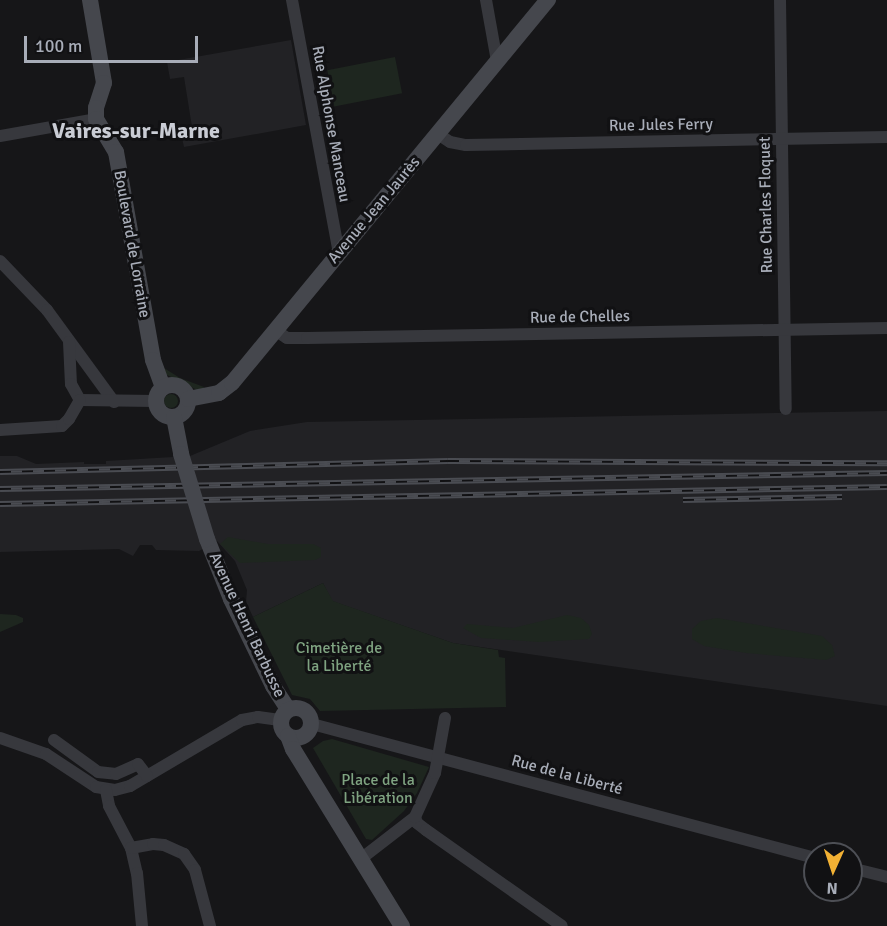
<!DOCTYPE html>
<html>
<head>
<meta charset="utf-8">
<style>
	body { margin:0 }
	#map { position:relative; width:887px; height:926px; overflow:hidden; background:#161618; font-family:Signika,sans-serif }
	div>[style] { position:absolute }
	.built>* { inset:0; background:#222225 }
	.green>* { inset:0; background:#1e261f; transform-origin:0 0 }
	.round { border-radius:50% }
	.street>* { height:12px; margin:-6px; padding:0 6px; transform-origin:6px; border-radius:6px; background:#37383d }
	.secondary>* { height:16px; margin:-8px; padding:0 8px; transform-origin:8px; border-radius:8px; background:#45474d }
	.secondary>.ring { margin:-8px; padding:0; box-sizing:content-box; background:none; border:16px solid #45474d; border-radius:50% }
	.rail>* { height:6px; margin-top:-3px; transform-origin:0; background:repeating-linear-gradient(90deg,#111113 0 11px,#4a4c52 0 22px); box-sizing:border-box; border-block:2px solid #4a4c52 }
	.secondary-bridge>* { height:16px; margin:-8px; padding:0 8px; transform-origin:8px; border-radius:8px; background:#45474d }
	span { translate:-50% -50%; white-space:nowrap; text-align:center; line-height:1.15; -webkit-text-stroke:6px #111113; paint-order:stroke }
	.street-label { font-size:16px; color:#a8adb8 }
	.park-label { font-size:16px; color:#7fa381 }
	.district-label { font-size:22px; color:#c9ccd4; font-weight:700 }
	.north { position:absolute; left:803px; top:842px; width:60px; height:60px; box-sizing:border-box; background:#111113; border:2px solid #4d4f55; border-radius:50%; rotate:183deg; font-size:16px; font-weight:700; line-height:24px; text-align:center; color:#a8adb8 }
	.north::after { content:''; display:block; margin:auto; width:21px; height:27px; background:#f2b134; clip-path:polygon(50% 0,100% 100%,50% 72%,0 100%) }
	.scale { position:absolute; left:24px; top:36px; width:174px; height:27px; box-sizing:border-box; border:3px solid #a8adb8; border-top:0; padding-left:8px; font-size:18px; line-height:21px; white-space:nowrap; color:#a8adb8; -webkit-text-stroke:4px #111113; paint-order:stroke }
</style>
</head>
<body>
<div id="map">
	<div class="built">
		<i style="clip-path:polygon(291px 40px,306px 125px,184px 147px,180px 129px,192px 127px,184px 77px,170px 79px,167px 62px)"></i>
		<i style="clip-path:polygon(887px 411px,887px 706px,453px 643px,332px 601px,323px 583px,253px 617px,246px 602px,247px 590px,235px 561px,217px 541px,199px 551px,156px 550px,152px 545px,140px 545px,133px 556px,119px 549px,0 552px,0 456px,17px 456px,36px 464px,84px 462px,84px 464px,106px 464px,106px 461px,190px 456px,250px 431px,307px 422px)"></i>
	</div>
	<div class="green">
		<i style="left:395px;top:57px;width:37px;height:69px;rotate:79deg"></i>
		<i style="clip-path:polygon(164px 368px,180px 378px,204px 387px,203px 390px,197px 390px,165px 374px)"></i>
		<i class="round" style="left:164px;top:394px;width:14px;height:14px"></i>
		<i style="clip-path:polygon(228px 537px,268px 544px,313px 544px,321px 548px,321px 557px,315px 560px,240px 563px,220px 544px)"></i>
		<i style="clip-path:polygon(323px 583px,333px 601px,453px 643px,498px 650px,499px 657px,505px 658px,506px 707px,320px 711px,310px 699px,292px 695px,253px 617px)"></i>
		<i style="clip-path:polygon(0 614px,16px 615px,23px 618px,23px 622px,0 632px)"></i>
		<i style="clip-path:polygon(567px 615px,581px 618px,589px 625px,592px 634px,589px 639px,539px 642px,481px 638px,463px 628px,467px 624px,513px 628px)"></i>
		<i style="clip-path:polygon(717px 618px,822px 636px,832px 645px,835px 656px,826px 660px,746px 653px,704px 646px,692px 639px,692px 629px,701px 621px)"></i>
		<i style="clip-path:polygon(332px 739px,429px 767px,417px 793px,404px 811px,372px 840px,366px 839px,313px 748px,323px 741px)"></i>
	</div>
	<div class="street">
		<i style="left:292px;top:0;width:257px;rotate:79.5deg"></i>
		<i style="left:486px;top:0;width:62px;rotate:79.8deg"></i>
		<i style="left:780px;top:0;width:409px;rotate:89.2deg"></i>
		<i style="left:438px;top:134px;width:14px;rotate:34deg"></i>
		<i style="left:450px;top:142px;width:16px;rotate:11deg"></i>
		<i style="left:466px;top:145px;width:421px;rotate:-1.1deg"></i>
		<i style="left:0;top:136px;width:97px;rotate:-10deg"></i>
		<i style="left:0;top:261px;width:68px;rotate:46.2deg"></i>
		<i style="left:47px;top:310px;width:114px;rotate:53.9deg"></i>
		<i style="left:275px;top:330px;width:14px;rotate:34deg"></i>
		<i style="left:287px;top:338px;width:20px"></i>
		<i style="left:307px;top:338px;width:580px;rotate:-0.99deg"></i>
		<i style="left:69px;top:342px;width:42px;rotate:87.3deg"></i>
		<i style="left:71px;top:384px;width:18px;rotate:61deg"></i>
		<i style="left:80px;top:400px;width:75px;rotate:0.8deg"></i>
		<i style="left:0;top:430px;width:62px;rotate:-3.7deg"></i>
		<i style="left:62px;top:426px;width:10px;rotate:-45deg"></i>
		<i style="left:69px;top:419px;width:22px;rotate:-60deg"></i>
		<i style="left:312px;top:724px;width:521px;rotate:14.92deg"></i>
		<i style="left:0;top:738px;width:49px;rotate:19.2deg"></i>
		<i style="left:46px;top:754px;width:60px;rotate:33.4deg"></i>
		<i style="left:96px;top:787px;width:19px;rotate:9deg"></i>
		<i style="left:115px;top:790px;width:16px;rotate:-15deg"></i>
		<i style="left:130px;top:786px;width:130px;rotate:-30.5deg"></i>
		<i style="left:242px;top:720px;width:16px;rotate:-11deg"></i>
		<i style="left:258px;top:717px;width:22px;rotate:8deg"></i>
		<i style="left:54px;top:740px;width:54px;rotate:36deg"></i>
		<i style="left:98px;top:772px;width:18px;rotate:6deg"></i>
		<i style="left:116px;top:774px;width:24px;rotate:-24deg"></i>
		<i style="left:138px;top:764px;width:15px;rotate:53deg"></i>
		<i style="left:106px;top:790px;width:16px;rotate:79deg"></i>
		<i style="left:109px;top:806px;width:47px;rotate:62.4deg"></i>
		<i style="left:131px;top:848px;width:26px;rotate:77deg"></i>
		<i style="left:137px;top:873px;width:53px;rotate:84.6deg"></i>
		<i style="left:415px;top:817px;width:6px;rotate:72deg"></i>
		<i style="left:417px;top:823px;width:11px;rotate:38deg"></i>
		<i style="left:426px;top:830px;width:166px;rotate:35.2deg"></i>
		<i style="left:131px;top:848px;width:22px;rotate:-10deg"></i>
		<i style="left:153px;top:844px;width:11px;rotate:5deg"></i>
		<i style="left:164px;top:845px;width:22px;rotate:24deg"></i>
		<i style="left:184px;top:854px;width:19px;rotate:55deg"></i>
		<i style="left:195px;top:870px;width:58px;rotate:75deg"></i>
		<i style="left:362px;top:858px;width:67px;rotate:-37.7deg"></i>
		<i style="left:415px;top:817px;width:48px;rotate:-65.6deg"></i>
		<i style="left:435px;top:773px;width:56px;rotate:-79.7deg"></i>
		<i style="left:851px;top:868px;width:37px;rotate:14deg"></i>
	</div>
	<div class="secondary">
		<i style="left:90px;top:0;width:84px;rotate:80.4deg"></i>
		<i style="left:104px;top:83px;width:26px;rotate:108deg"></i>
		<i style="left:96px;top:108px;width:11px;rotate:90deg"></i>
		<i style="left:96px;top:119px;width:39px;rotate:59deg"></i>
		<i style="left:116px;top:152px;width:211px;rotate:79.9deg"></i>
		<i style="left:153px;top:360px;width:29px;rotate:70deg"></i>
		<i class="ring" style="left:156px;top:385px;width:16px;height:16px"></i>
		<i style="left:188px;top:399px;width:32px;rotate:-11deg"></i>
		<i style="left:219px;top:393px;width:16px;rotate:-38deg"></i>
		<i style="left:232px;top:383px;width:497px;rotate:-50.5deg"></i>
		<i style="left:174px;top:417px;width:38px;rotate:79deg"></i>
		<i style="left:207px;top:539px;width:65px;rotate:68.2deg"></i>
		<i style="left:231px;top:599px;width:97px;rotate:64.2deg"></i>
		<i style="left:273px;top:686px;width:27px;rotate:57deg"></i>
		<i class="ring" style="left:281px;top:708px;width:14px;height:14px"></i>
		<i style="left:288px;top:736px;width:14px;rotate:69deg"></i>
		<i style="left:293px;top:749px;width:208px;rotate:58.4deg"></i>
	</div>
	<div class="rail">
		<i style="left:0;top:472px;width:448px;rotate:-1.4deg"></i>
		<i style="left:448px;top:461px;width:439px;rotate:0.3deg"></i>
		<i style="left:0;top:489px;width:887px;rotate:-1.03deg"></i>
		<i style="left:683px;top:500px;width:159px;rotate:-1.1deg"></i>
		<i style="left:0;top:504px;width:887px;rotate:-1.1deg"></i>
	</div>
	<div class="secondary-bridge">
		<i style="left:181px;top:454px;width:89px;rotate:73deg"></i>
	</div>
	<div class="street-label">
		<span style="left:331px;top:124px;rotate:80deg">Rue Alphonse Manceau</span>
		<span style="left:661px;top:125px;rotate:-1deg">Rue Jules Ferry</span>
		<span style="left:766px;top:205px;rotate:-91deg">Rue Charles Floquet</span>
		<span style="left:374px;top:210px;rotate:-50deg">Avenue Jean Jaurès</span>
		<span style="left:132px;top:244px;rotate:80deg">Boulevard de Lorraine</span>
		<span style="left:580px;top:317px;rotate:-1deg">Rue de Chelles</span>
		<span style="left:247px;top:625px;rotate:65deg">Avenue Henri Barbusse</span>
		<span style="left:567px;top:775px;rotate:15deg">Rue de la Liberté</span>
	</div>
	<div class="park-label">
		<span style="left:339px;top:657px">Cimetière de<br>la Liberté</span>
		<span style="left:378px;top:789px">Place de la<br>Libération</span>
	</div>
	<div class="district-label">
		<span style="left:136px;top:131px">Vaires-sur-Marne</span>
	</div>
	<div class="north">N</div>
	<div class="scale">100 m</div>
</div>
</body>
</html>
